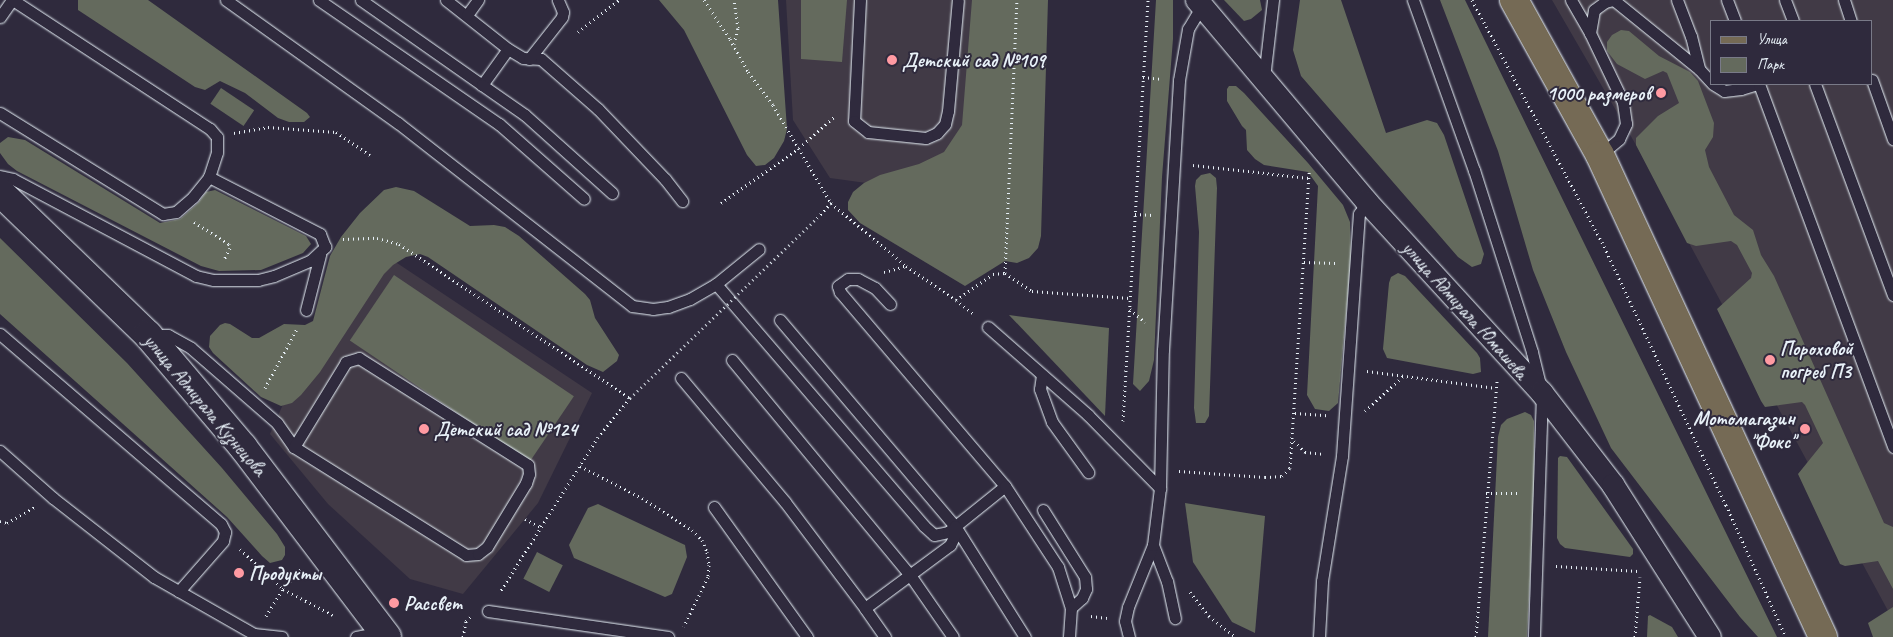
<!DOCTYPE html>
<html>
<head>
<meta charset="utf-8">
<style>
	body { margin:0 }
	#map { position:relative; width:1893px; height:637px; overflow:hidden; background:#2f2a3d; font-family:Caveat,sans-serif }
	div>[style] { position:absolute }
	.built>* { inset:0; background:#413a46 }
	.green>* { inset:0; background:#646a5d; transform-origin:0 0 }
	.path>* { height:3px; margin-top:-1.5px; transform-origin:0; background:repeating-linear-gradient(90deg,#e8f1f8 0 1px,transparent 0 5px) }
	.roads { filter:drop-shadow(0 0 1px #e8f1f8) drop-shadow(0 0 1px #e8f1f8) }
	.service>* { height:11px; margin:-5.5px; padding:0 5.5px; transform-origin:5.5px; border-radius:5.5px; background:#2f2a3d }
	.minor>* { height:22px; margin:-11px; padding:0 11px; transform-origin:11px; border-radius:11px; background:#2f2a3d }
	.secondary>* { height:28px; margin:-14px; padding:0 14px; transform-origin:14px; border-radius:14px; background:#2f2a3d }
	.primary>* { height:28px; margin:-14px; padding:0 14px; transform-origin:14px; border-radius:14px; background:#756a55 }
	.path-bridge>* { height:3px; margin-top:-1.5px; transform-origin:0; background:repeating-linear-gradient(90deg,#e8f1f8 0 1px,transparent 0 5px) }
	.dots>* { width:14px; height:14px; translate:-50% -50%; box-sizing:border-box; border:2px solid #2f2a3d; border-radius:50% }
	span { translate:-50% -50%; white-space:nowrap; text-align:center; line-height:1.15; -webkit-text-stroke:4px #2f2a3d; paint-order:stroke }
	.poi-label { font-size:20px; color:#e8f1f8; font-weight:700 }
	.left { translate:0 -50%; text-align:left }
	.right { translate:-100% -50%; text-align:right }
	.street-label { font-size:20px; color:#e8f1f8 }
	.legend { position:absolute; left:1710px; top:20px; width:162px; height:65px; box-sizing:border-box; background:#2f2a3d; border:1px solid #797a88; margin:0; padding:6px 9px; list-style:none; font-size:15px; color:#e8f1f8 }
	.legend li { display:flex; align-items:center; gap:10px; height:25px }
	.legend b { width:25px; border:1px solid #797a88 }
</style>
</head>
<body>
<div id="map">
	<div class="built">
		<i style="clip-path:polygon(786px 0,995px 0,990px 200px,830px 178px,793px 120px)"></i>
		<i style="clip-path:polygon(evenodd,1552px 0,1893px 0,1893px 620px,1636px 145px,1552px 0,1712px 21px,1872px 21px,1872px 84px,1712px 84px,1712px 21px)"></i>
		<i style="clip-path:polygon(382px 253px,592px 393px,538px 503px,463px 594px,410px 579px,328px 504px,270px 434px,344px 265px)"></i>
	</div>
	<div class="green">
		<i style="clip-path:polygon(78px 0,148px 0,307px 113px,310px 117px,304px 122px,289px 122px,278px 118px,245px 93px,220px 81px,205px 90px,195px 87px,78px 10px)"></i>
		<i style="clip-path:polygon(659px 0,778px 0,787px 129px,784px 141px,774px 158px,765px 165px,756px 166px,747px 155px,684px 30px)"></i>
		<i style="clip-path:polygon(801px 0,847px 0,842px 62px,801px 59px)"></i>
		<i style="clip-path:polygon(972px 0,1048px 0,1041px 236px,1038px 248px,1029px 258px,1017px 263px,1005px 261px,965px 286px,860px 223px,848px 210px,848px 202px,853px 192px,864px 183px,880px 175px,919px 164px,944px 152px,962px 125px)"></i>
		<i style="clip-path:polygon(1156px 0,1173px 0,1173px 39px,1162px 177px,1154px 360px,1149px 381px,1140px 391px,1133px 384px)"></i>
		<i style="clip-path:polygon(1224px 0,1260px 0,1262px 10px,1251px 19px,1244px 21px)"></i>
		<i style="clip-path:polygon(1300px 0,1341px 0,1386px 133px,1427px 120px,1437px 123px,1444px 135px,1484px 254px,1481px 264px,1472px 267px,1458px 257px,1301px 76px,1293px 50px)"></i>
		<i style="clip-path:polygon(1440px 0,1465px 0,1777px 637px,1758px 637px,1740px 617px,1611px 448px,1566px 352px,1533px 270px,1498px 151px)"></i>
		<i style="clip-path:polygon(1621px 30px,1629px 31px,1659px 56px,1690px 72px,1698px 81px,1714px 123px,1713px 137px,1705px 150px,1709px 167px,1734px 215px,1753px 230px,1761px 255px,1774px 276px,1884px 523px,1893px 527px,1893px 589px,1878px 561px,1845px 566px,1840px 564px,1798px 474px,1823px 443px,1805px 405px,1802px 402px,1765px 407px,1761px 401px,1717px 309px,1751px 278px,1752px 273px,1737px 245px,1731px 241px,1696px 246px,1687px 243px,1636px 145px,1636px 138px,1658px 116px,1679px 103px,1667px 73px,1663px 71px,1645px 79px,1617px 64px,1607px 51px,1607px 42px,1612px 35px)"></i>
		<i style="clip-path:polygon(1229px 86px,1236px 86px,1244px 93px,1308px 163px,1343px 205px,1350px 222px,1351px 260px,1338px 403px,1329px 411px,1315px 409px,1307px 395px,1318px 186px,1308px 172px,1264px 165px,1255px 159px,1247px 150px,1246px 130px,1242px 126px,1227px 101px,1227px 89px)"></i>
		<i style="left:221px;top:88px;width:40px;height:19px;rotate:34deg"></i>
		<i style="clip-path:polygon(8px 137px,25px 140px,160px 223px,180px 219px,198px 203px,206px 192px,215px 190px,306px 236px,311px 244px,303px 253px,261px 270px,219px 271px,201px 266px,17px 171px,8px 164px,0 153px,0 143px)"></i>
		<i style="clip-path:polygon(1210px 173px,1216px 178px,1217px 188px,1209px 416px,1205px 423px,1196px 423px,1194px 408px,1199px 232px,1195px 186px,1196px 180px,1201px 175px)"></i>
		<i style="clip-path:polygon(396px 187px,414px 191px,470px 226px,494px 225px,505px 227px,519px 236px,585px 294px,590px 300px,595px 318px,619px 355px,617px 361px,603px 372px,587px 365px,428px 257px,420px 254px,406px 257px,393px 265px,384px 274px,320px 372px,301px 395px,292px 403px,281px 406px,261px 397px,213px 353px,209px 347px,210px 336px,220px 325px,225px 323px,230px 324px,252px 338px,259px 338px,284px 324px,305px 325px,313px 321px,330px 256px,341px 237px,360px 213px,384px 190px)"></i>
		<i style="clip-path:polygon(0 238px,127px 363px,222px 468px,277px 534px,285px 547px,285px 555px,282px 560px,270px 563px,262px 556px,227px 517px,0 314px)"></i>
		<i style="clip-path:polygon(1398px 273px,1405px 276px,1477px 353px,1480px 358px,1481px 372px,1473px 374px,1387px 358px,1383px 349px,1389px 283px,1391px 277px)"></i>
		<i style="left:394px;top:275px;width:217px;height:79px;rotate:34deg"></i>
		<i style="clip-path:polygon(1009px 315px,1109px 328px,1105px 416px)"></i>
		<i style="clip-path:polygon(1525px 412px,1531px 415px,1534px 421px,1534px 507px,1527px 637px,1488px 637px,1498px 437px,1501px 425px,1507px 419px)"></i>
		<i style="clip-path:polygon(1560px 456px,1567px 457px,1633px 549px,1633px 554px,1630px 557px,1565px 548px,1560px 544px,1557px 538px,1558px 458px)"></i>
		<i style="clip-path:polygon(1185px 503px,1265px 516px,1255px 633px,1232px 622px,1193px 562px)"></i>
		<i style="clip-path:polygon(598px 504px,685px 545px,687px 557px,672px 594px,665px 597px,574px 558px,569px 545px,588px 508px)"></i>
		<i style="left:537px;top:552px;width:29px;height:30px;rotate:27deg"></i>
		<i style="clip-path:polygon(1893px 607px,1893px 637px,1873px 637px,1868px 623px)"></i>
		<i style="clip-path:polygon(1650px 615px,1672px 627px,1678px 637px,1647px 637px,1648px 616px)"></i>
	</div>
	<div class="path">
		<i style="left:704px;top:0;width:47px;rotate:56.3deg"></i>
		<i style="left:730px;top:39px;width:38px;rotate:61deg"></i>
		<i style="left:748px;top:72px;width:41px;rotate:52.9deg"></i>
		<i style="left:773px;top:105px;width:114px;rotate:59.4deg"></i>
		<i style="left:831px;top:203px;width:98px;rotate:40deg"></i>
		<i style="left:1472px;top:0;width:275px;rotate:61.8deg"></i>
		<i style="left:1602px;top:242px;width:291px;rotate:64.8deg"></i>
		<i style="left:1726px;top:505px;width:145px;rotate:65.6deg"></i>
		<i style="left:578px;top:32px;width:52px;rotate:-38deg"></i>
		<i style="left:734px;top:44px;width:16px;rotate:-76deg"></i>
		<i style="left:738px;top:28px;width:28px;rotate:-98deg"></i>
		<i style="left:1143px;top:77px;width:18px;rotate:6deg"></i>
		<i style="left:234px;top:133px;width:35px;rotate:-10deg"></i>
		<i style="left:268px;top:127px;width:68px;rotate:4.2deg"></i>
		<i style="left:336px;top:132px;width:41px;rotate:34.1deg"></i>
		<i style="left:1193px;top:165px;width:117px;rotate:6.4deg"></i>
		<i style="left:721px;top:203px;width:95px;rotate:-35.2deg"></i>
		<i style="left:799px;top:148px;width:48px;rotate:-41.6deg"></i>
		<i style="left:1135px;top:214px;width:18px;rotate:3deg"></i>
		<i style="left:817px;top:218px;width:21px;rotate:-47deg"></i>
		<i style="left:194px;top:222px;width:41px;rotate:32.2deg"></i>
		<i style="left:229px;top:244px;width:4px;rotate:76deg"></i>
		<i style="left:230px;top:248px;width:13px;rotate:117deg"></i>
		<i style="left:343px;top:239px;width:34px;rotate:-2deg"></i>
		<i style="left:377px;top:238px;width:23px;rotate:15deg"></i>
		<i style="left:399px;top:244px;width:278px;rotate:33.7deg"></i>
		<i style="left:630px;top:398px;width:50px;rotate:129.4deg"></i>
		<i style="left:598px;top:437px;width:183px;rotate:122.3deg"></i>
		<i style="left:1304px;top:262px;width:32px;rotate:2deg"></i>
		<i style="left:884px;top:272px;width:23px;rotate:-15deg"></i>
		<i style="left:906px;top:266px;width:60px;rotate:34.2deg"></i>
		<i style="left:956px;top:300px;width:23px;rotate:38deg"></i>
		<i style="left:1005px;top:273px;width:273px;rotate:-87.5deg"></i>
		<i style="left:956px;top:300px;width:45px;rotate:-35.1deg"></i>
		<i style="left:993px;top:274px;width:12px;rotate:-5deg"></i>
		<i style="left:1005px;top:273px;width:32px;rotate:34deg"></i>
		<i style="left:1032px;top:291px;width:98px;rotate:4.1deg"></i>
		<i style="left:1130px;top:309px;width:20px;rotate:41deg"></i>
		<i style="left:1367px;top:371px;width:130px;rotate:7.5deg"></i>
		<i style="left:265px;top:388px;width:69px;rotate:-61.6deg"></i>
		<i style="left:1365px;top:411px;width:52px;rotate:-42.6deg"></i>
		<i style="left:1295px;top:413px;width:32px;rotate:4deg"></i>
		<i style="left:1123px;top:421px;width:422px;rotate:-86.6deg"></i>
		<i style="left:1294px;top:441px;width:16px;rotate:45deg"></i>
		<i style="left:1305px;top:452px;width:18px;rotate:6deg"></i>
		<i style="left:580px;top:466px;width:70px;rotate:27.3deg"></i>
		<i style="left:642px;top:498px;width:59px;rotate:32.6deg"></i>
		<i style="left:692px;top:530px;width:14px;rotate:45deg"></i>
		<i style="left:702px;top:540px;width:13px;rotate:67deg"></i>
		<i style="left:707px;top:552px;width:13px;rotate:81deg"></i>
		<i style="left:709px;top:565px;width:12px;rotate:95deg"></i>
		<i style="left:708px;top:577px;width:55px;rotate:116.1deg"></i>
		<i style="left:1179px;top:471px;width:86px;rotate:4deg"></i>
		<i style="left:1265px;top:477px;width:17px;rotate:-3deg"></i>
		<i style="left:1282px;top:476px;width:11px;rotate:-45deg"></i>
		<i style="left:1290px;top:468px;width:297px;rotate:-86.3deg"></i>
		<i style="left:1486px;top:493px;width:35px"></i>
		<i style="left:525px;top:519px;width:18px;rotate:27deg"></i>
		<i style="left:0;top:521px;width:7px;rotate:16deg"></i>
		<i style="left:7px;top:523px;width:32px;rotate:-30deg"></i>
		<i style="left:240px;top:549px;width:59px;rotate:42.9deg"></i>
		<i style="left:283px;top:589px;width:28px;rotate:-48deg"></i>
		<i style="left:1556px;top:566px;width:82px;rotate:3.5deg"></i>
		<i style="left:1190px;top:592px;width:31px;rotate:52deg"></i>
		<i style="left:1209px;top:616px;width:34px;rotate:38deg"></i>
		<i style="left:266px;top:616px;width:32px;rotate:-58deg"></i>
		<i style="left:283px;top:589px;width:56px;rotate:27.5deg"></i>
		<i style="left:1091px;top:616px;width:16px;rotate:7deg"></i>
		<i style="left:463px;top:637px;width:16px;rotate:-79deg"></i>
		<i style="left:466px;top:621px;width:6px;rotate:-45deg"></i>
		<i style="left:1476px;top:637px;width:257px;rotate:-85.3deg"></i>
		<i style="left:1635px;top:637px;width:60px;rotate:-85.2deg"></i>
	</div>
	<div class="roads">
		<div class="service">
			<i style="left:226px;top:0;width:211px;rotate:35.6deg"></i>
			<i style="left:398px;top:123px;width:297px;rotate:38deg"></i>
			<i style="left:632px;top:306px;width:21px;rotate:8deg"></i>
			<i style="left:653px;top:309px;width:15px;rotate:-8deg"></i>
			<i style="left:668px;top:307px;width:23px;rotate:-20deg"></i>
			<i style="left:690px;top:299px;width:30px;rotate:-30deg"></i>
			<i style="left:716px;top:284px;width:55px;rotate:-39.1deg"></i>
			<i style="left:319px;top:0;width:219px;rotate:34.6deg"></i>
			<i style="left:499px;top:124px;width:113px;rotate:41.4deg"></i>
			<i style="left:361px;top:0;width:148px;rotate:35.1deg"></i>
			<i style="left:482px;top:85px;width:44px;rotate:-54.2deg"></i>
			<i style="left:508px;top:49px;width:79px;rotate:-141.7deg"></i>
			<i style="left:860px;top:0;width:121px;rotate:92.8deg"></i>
			<i style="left:854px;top:121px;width:18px;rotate:38deg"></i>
			<i style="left:868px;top:132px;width:58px;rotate:5.9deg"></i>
			<i style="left:926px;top:138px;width:12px;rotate:-24deg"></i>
			<i style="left:937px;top:133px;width:12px;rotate:-48deg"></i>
			<i style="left:945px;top:124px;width:13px;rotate:-77deg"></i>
			<i style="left:948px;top:111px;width:111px;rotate:-84.9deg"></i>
			<i style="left:1413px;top:0;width:181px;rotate:70.3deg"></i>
			<i style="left:1474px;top:170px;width:191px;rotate:72.3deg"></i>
			<i style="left:1532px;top:352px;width:42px;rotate:76.3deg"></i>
			<i style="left:1542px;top:393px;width:244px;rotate:91.9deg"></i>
			<i style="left:1571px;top:0;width:38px;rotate:60deg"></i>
			<i style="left:1677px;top:0;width:39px;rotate:69deg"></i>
			<i style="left:1691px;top:36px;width:34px;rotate:76deg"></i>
			<i style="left:1699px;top:69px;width:19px;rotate:47deg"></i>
			<i style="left:1727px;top:0;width:22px;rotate:69deg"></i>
			<i style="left:1785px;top:0;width:22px;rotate:69deg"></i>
			<i style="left:1844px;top:0;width:22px;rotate:72deg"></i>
			<i style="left:1615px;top:1px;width:108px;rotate:39deg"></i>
			<i style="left:467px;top:15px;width:19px;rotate:-54deg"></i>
			<i style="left:0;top:17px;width:21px;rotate:-55deg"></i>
			<i style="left:508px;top:49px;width:17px;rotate:31deg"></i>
			<i style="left:523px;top:58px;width:18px;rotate:3deg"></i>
			<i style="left:541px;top:59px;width:76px;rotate:41.3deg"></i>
			<i style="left:598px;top:109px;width:97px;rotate:46.3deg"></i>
			<i style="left:665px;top:179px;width:28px;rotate:52deg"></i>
			<i style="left:529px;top:59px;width:53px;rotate:-51.8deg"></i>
			<i style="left:562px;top:17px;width:5px;rotate:-79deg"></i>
			<i style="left:563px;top:12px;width:13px;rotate:-113deg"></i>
			<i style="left:1264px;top:78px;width:79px;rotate:-83.4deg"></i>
			<i style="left:1872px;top:80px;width:63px;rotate:70.4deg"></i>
			<i style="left:1713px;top:84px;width:13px;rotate:32deg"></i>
			<i style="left:1724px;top:91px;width:17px;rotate:-7deg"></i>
			<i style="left:1741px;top:89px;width:17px;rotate:-17deg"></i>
			<i style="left:1759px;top:84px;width:387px;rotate:69.7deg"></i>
			<i style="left:1815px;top:84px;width:225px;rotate:69.7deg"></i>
			<i style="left:482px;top:85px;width:52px;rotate:34.9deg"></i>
			<i style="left:525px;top:115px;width:117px;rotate:41.9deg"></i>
			<i style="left:0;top:113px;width:192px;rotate:31.8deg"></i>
			<i style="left:163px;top:214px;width:13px;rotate:-9deg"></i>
			<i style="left:176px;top:212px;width:23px;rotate:-41deg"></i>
			<i style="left:193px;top:197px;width:26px;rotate:-51deg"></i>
			<i style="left:209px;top:177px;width:26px;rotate:-72deg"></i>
			<i style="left:217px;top:152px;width:15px;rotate:-90deg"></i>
			<i style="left:217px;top:137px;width:11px;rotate:-131deg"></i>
			<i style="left:210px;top:129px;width:235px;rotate:-146.8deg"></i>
			<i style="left:1600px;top:155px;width:25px;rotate:-40deg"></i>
			<i style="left:1619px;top:139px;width:17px;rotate:-65deg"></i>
			<i style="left:1626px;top:124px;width:22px;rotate:-98deg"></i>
			<i style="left:1623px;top:102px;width:76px;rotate:-115.6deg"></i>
			<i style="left:1590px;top:33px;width:23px;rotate:-80deg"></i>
			<i style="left:1594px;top:10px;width:14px;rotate:-36deg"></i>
			<i style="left:1605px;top:2px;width:9px;rotate:-13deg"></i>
			<i style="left:0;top:176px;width:13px;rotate:13deg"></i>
			<i style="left:13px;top:179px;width:207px;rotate:27.9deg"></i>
			<i style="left:196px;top:276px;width:18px;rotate:13deg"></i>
			<i style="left:214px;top:280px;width:44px"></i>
			<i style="left:258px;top:280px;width:16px;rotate:-14deg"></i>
			<i style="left:274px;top:276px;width:39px;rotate:-23deg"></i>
			<i style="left:310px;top:261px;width:21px;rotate:-43deg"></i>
			<i style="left:325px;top:247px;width:14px;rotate:-111deg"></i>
			<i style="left:320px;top:234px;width:125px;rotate:-152.8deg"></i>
			<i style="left:716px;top:284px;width:319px;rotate:49.3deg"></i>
			<i style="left:924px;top:526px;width:13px;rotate:42deg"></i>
			<i style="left:934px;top:535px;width:14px;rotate:-12deg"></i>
			<i style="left:948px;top:532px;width:73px;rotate:-38.9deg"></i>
			<i style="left:1005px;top:486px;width:255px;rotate:-130.4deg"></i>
			<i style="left:840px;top:292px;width:6px;rotate:-108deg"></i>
			<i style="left:838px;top:286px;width:12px;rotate:-35deg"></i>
			<i style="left:848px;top:279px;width:10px"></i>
			<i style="left:858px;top:279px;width:19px;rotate:28deg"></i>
			<i style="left:875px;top:288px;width:22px;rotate:47deg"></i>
			<i style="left:306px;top:310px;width:57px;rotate:-75.7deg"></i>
			<i style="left:780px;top:320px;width:270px;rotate:49.7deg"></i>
			<i style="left:955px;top:526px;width:131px;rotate:57.8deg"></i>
			<i style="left:988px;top:327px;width:133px;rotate:41.3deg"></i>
			<i style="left:1088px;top:415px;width:103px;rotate:45.4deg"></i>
			<i style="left:0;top:334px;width:291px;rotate:40.7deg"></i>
			<i style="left:221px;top:524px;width:9px;rotate:63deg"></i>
			<i style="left:225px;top:532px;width:9px;rotate:103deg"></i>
			<i style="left:223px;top:541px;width:67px;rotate:131.3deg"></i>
			<i style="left:152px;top:335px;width:16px"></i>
			<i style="left:168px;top:335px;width:26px;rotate:29deg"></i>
			<i style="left:191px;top:348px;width:114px;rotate:41.1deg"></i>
			<i style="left:277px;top:423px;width:29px;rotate:55deg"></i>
			<i style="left:294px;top:447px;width:203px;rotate:32.1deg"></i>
			<i style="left:466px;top:555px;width:12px;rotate:-5deg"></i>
			<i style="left:478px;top:554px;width:11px;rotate:-38deg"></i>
			<i style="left:487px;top:547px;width:75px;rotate:-58.6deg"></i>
			<i style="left:526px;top:483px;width:9px;rotate:-72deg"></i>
			<i style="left:529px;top:474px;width:9px;rotate:-96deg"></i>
			<i style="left:528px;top:465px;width:200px;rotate:-147.7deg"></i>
			<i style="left:359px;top:358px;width:14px;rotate:163deg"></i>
			<i style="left:346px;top:362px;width:100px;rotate:121.5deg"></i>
			<i style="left:732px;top:360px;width:279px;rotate:50.4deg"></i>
			<i style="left:910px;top:575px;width:75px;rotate:55.3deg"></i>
			<i style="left:1042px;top:375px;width:14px;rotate:98deg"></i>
			<i style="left:1040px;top:389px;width:35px;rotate:70deg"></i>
			<i style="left:1052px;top:422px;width:62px;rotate:54.2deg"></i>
			<i style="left:681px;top:378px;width:162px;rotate:50deg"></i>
			<i style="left:785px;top:502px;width:133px;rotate:53deg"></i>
			<i style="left:0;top:451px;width:71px;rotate:41.6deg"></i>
			<i style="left:53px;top:498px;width:128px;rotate:38deg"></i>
			<i style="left:154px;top:577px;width:115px;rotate:29.7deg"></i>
			<i style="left:254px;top:634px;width:28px;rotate:6deg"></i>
			<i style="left:1005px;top:486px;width:97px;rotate:56.8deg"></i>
			<i style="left:1058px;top:567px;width:43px;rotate:72.4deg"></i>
			<i style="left:1071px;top:608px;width:29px;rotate:94deg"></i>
			<i style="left:714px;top:507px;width:160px;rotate:54.4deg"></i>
			<i style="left:1043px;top:510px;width:79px;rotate:57.9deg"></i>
			<i style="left:1085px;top:577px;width:12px;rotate:85deg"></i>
			<i style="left:1086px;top:589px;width:10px;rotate:114deg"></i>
			<i style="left:1082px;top:598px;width:15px;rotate:138deg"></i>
			<i style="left:1153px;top:545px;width:39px;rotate:69deg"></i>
			<i style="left:1167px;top:581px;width:38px;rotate:78deg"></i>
			<i style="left:488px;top:611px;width:182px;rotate:8.2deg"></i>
			<i style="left:356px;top:637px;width:25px;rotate:-11deg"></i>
			<i style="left:885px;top:637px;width:35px;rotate:-125deg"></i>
			<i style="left:865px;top:608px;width:106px;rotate:-36.5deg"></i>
			<i style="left:950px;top:545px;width:9px;rotate:-63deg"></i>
			<i style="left:954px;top:537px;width:11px;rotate:-85deg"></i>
			<i style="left:1129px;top:637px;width:16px;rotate:-104deg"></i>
			<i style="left:1125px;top:621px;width:14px;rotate:-78deg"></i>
			<i style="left:1128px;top:607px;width:67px;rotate:-68deg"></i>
			<i style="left:1153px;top:545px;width:57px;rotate:-83deg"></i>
			<i style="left:1160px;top:488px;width:138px;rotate:-88.8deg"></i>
			<i style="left:1163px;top:350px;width:270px;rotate:-86.6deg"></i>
			<i style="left:1179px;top:80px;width:52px;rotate:-80deg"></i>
			<i style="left:1188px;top:29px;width:27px;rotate:-59deg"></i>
			<i style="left:1319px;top:637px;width:56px;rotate:-86.9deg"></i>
			<i style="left:1322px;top:581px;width:127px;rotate:-80.9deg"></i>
			<i style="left:1342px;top:456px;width:243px;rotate:-86deg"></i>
			<i style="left:1359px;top:214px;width:14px;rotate:-56deg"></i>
		</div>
		<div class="minor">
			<i style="left:1197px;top:0;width:264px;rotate:49.9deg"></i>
			<i style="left:1367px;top:202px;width:259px;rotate:47.5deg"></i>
			<i style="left:1542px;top:393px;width:116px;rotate:52.3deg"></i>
			<i style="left:1613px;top:485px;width:180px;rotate:57.5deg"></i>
		</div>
		<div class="secondary">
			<i style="left:0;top:192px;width:206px;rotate:44deg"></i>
			<i style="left:148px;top:335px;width:147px;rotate:49.7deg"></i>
			<i style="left:243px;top:447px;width:238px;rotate:52.8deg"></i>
		</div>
		<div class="primary">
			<i style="left:1514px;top:0;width:177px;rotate:61deg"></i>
			<i style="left:1600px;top:155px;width:531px;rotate:65.17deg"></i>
		</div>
	</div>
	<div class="path-bridge">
		<i style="left:630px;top:398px;width:260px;rotate:-43.9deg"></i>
	</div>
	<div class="dots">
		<i style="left:892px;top:60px;background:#ff9aa2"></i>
		<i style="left:1661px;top:93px;background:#ff9aa2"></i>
		<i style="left:1770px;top:360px;background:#ff9aa2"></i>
		<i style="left:424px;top:429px;background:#ff9aa2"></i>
		<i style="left:1805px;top:429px;background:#ff9aa2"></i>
		<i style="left:239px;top:573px;background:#ff9aa2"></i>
		<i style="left:394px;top:603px;background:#ff9aa2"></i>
	</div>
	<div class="poi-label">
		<span class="left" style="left:902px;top:60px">Детский сад №109</span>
		<span class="right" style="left:1651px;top:93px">1000 размеров</span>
		<span class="left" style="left:1780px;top:360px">Пороховой<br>погреб П3</span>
		<span class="right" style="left:1795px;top:430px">Мотомагазин<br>"Фокс"</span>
		<span class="left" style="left:434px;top:429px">Детский сад №124</span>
		<span class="left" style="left:249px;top:573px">Продукты</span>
		<span class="left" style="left:404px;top:603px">Рассвет</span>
	</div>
	<div class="street-label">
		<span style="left:1465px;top:310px;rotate:48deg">улица Адмирала Юмашева</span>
		<span style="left:205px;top:405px;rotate:50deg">улица Адмирала Кузнецова</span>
	</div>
	<ul class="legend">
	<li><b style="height:6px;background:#756a55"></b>Улица</li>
	<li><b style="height:14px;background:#646a5d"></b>Парк</li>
	</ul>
</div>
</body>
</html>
